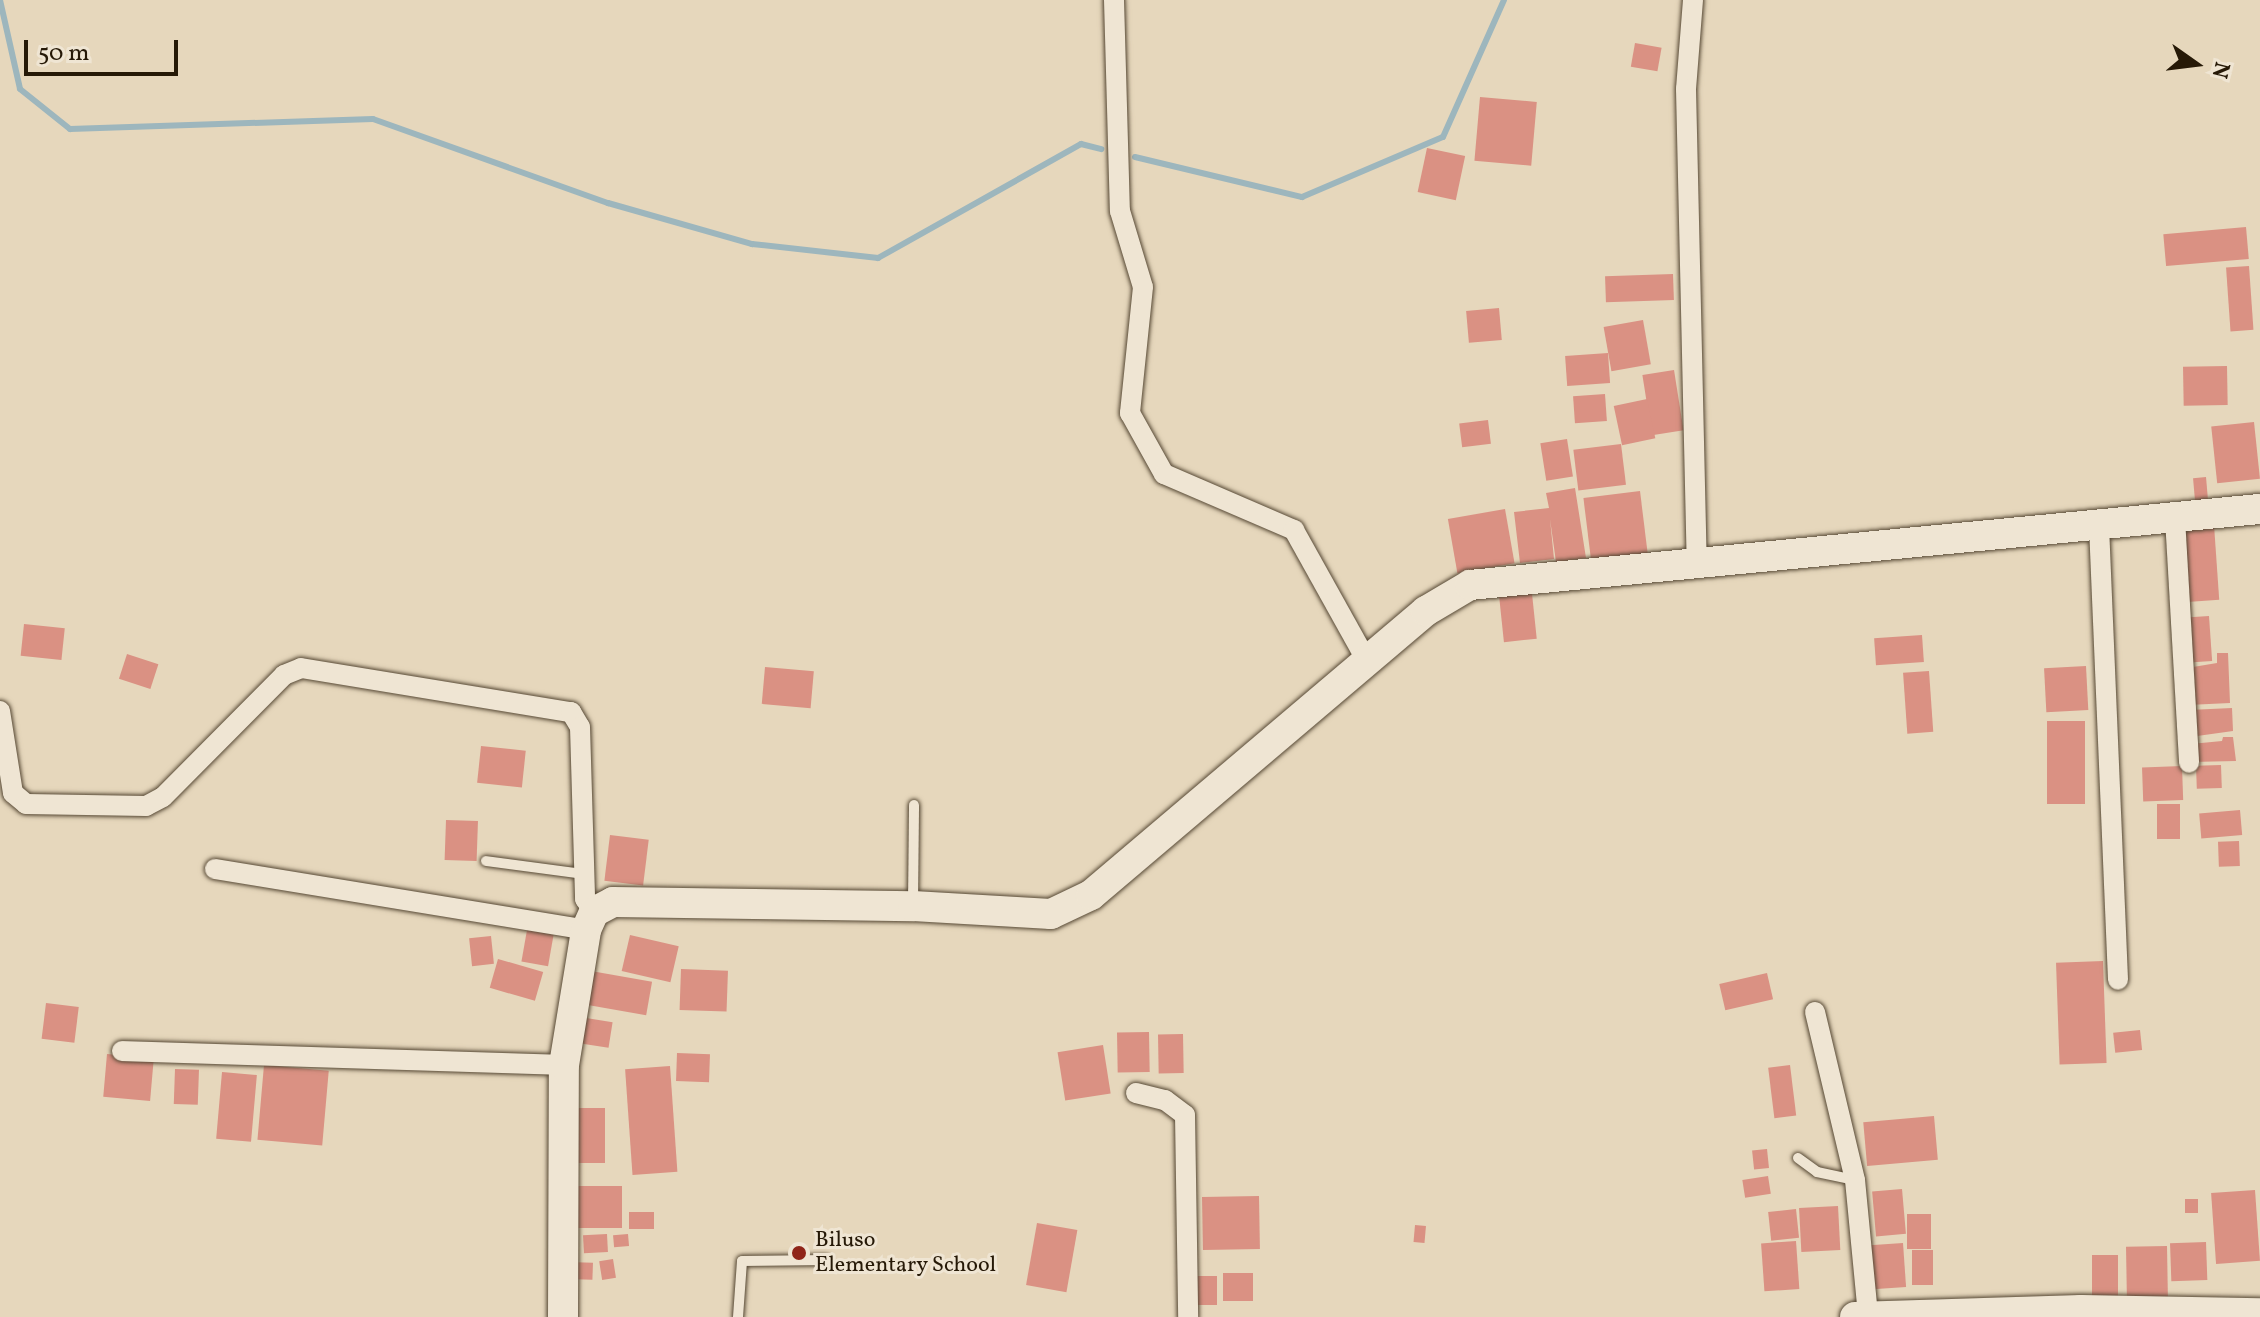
<!DOCTYPE html>
<html>
<head>
<meta charset="utf-8">
<style>
	body { margin:0 }
	#map { position:relative; width:2260px; height:1317px; overflow:hidden; background:#e6d7bc; font-family:Vollkorn,serif }
	div>[style] { position:absolute }
	.stream>* { height:6px; margin:-3px; padding:0 3px; transform-origin:3px; border-radius:3px; background:#9db6bd }
	.building>* { inset:0; background:#da9183; transform-origin:0 0 }
	.roads { filter:drop-shadow(0 0 2px #564834) drop-shadow(0 0 2px #564834) }
	.lane>* { height:10px; margin:-5px; padding:0 5px; transform-origin:5px; border-radius:5px; background:#efe5d3 }
	.street>* { height:20px; margin:-10px; padding:0 10px; transform-origin:10px; border-radius:10px; background:#efe5d3 }
	.secondary>* { height:30px; margin:-15px; padding:0 15px; transform-origin:15px; border-radius:15px; background:#efe5d3 }
	.dots>* { width:22px; height:22px; translate:-50% -50%; box-sizing:border-box; border:4px solid #efe5d3; border-radius:50% }
	span { translate:-50% -50%; white-space:nowrap; text-align:center; line-height:1.15; -webkit-text-stroke:6px #efe5d3; paint-order:stroke }
	.poi-label { font-size:22px; color:#261907 }
	.left { translate:0 -50%; text-align:left }
	.north { position:absolute; left:2156px; top:24px; width:80px; height:80px; -webkit-text-stroke:6px #efe5d3; paint-order:stroke; rotate:104deg; font-size:22px; font-weight:700; line-height:32px; text-align:center; color:#261907 }
	.north::after { content:''; display:block; margin:auto; width:28px; height:36px; background:#261907; clip-path:polygon(50% 0,100% 100%,50% 72%,0 100%) }
	.scale { position:absolute; left:24px; top:40px; width:154px; height:36px; box-sizing:border-box; border:4px solid #261907; border-top:0; padding-left:10px; font-size:24px; line-height:28px; white-space:nowrap; color:#261907; -webkit-text-stroke:6px #efe5d3; paint-order:stroke }
</style>
</head>
<body>
<div id="map">
	<div class="stream">
		<i style="left:0;top:0;width:91px;rotate:77.3deg"></i>
		<i style="left:20px;top:89px;width:64px;rotate:38.7deg"></i>
		<i style="left:70px;top:129px;width:303px;rotate:-1.9deg"></i>
		<i style="left:373px;top:119px;width:250px;rotate:19.7deg"></i>
		<i style="left:608px;top:203px;width:150px;rotate:15.9deg"></i>
		<i style="left:752px;top:244px;width:127px;rotate:6.3deg"></i>
		<i style="left:878px;top:258px;width:233px;rotate:-29.3deg"></i>
		<i style="left:1081px;top:144px;width:21px;rotate:14deg"></i>
		<i style="left:1135px;top:157px;width:172px;rotate:13.5deg"></i>
		<i style="left:1302px;top:197px;width:153px;rotate:-23.1deg"></i>
		<i style="left:1443px;top:137px;width:150px;rotate:-66deg"></i>
	</div>
	<div class="building">
		<i style="left:1635px;top:43px;width:27px;height:24px;rotate:10deg"></i>
		<i style="left:1480px;top:97px;width:57px;height:64px;rotate:5deg"></i>
		<i style="left:1427px;top:148px;width:39px;height:45px;rotate:12deg"></i>
		<i style="left:2246px;top:227px;width:32px;height:83px;rotate:85deg"></i>
		<i style="left:2249px;top:266px;width:64px;height:23px;rotate:86deg"></i>
		<i style="left:1673px;top:274px;width:26px;height:68px;rotate:88deg"></i>
		<i style="left:1499px;top:308px;width:32px;height:33px;rotate:85deg"></i>
		<i style="left:1643px;top:320px;width:45px;height:40px;rotate:80deg"></i>
		<i style="left:1608px;top:353px;width:30px;height:43px;rotate:86deg"></i>
		<i style="left:2227px;top:366px;width:39px;height:44px;rotate:89deg"></i>
		<i style="left:1674px;top:370px;width:61px;height:32px;rotate:81deg"></i>
		<i style="left:1605px;top:394px;width:27px;height:32px;rotate:86deg"></i>
		<i style="left:1647px;top:399px;width:40px;height:34px;rotate:78deg"></i>
		<i style="left:1488px;top:420px;width:24px;height:29px;rotate:83deg"></i>
		<i style="left:2254px;top:422px;width:57px;height:43px;rotate:84deg"></i>
		<i style="left:1567px;top:439px;width:38px;height:27px;rotate:81deg"></i>
		<i style="left:1621px;top:444px;width:41px;height:48px;rotate:83deg"></i>
		<i style="left:2206px;top:477px;width:25px;height:13px;rotate:85deg"></i>
		<i style="clip-path:polygon(1575px 488px,1586px 558px,1556px 562px,1550px 519px,1554px 559px,1520px 563px,1514px 512px,1549px 508px,1546px 493px)"></i>
		<i style="left:1640px;top:491px;width:63px;height:57px;rotate:83deg"></i>
		<i style="left:1505px;top:509px;width:55px;height:58px;rotate:80deg"></i>
		<i style="left:2214px;top:525px;width:75px;height:32px;rotate:86deg"></i>
		<i style="left:1531px;top:584px;width:55px;height:33px;rotate:84deg"></i>
		<i style="left:2209px;top:616px;width:45px;height:23px;rotate:86deg"></i>
		<i style="left:24px;top:624px;width:41px;height:32px;rotate:6deg"></i>
		<i style="left:1922px;top:635px;width:27px;height:48px;rotate:86deg"></i>
		<i style="clip-path:polygon(2217px 653px,2228px 653px,2230px 703px,2188px 705px,2187px 668px,2217px 663px)"></i>
		<i style="left:127px;top:654px;width:33px;height:26px;rotate:18deg"></i>
		<i style="left:2086px;top:666px;width:44px;height:42px;rotate:87deg"></i>
		<i style="left:765px;top:667px;width:49px;height:37px;rotate:5deg"></i>
		<i style="left:1929px;top:671px;width:61px;height:26px;rotate:86deg"></i>
		<i style="clip-path:polygon(2232px 708px,2233px 731px,2190px 737px,2189px 710px)"></i>
		<i style="left:2047px;top:721px;width:38px;height:83px"></i>
		<i style="clip-path:polygon(2223px 737px,2233px 737px,2236px 761px,2191px 762px,2191px 744px,2222px 741px)"></i>
		<i style="left:481px;top:746px;width:45px;height:37px;rotate:6deg"></i>
		<i style="left:2221px;top:765px;width:23px;height:25px;rotate:88deg"></i>
		<i style="left:2182px;top:766px;width:34px;height:40px;rotate:88deg"></i>
		<i style="left:2157px;top:804px;width:23px;height:35px"></i>
		<i style="left:2240px;top:810px;width:25px;height:41px;rotate:85deg"></i>
		<i style="left:446px;top:820px;width:32px;height:40px;rotate:2deg"></i>
		<i style="left:610px;top:835px;width:39px;height:46px;rotate:7deg"></i>
		<i style="left:2239px;top:841px;width:25px;height:21px;rotate:88deg"></i>
		<i style="left:527px;top:930px;width:27px;height:32px;rotate:10deg"></i>
		<i style="left:630px;top:935px;width:50px;height:37px;rotate:13deg"></i>
		<i style="left:491px;top:936px;width:28px;height:22px;rotate:84deg"></i>
		<i style="left:498px;top:959px;width:47px;height:30px;rotate:16deg"></i>
		<i style="left:2103px;top:961px;width:102px;height:47px;rotate:88deg"></i>
		<i style="left:681px;top:969px;width:47px;height:41px;rotate:2deg"></i>
		<i style="left:591px;top:971px;width:62px;height:34px;rotate:10deg"></i>
		<i style="left:1767px;top:973px;width:27px;height:49px;rotate:77deg"></i>
		<i style="left:46px;top:1003px;width:33px;height:36px;rotate:7deg"></i>
		<i style="left:580px;top:1017px;width:33px;height:26px;rotate:9deg"></i>
		<i style="left:2140px;top:1030px;width:20px;height:27px;rotate:84deg"></i>
		<i style="left:1149px;top:1032px;width:40px;height:32px;rotate:89deg"></i>
		<i style="left:1183px;top:1034px;width:39px;height:25px;rotate:89deg"></i>
		<i style="left:1103px;top:1045px;width:49px;height:46px;rotate:81deg"></i>
		<i style="left:677px;top:1053px;width:33px;height:28px;rotate:2deg"></i>
		<i style="left:107px;top:1054px;width:47px;height:43px;rotate:5deg"></i>
		<i style="left:264px;top:1065px;width:65px;height:75px;rotate:5deg"></i>
		<i style="left:1790px;top:1065px;width:51px;height:22px;rotate:83deg"></i>
		<i style="left:670px;top:1066px;width:106px;height:45px;rotate:86deg"></i>
		<i style="left:175px;top:1069px;width:24px;height:35px;rotate:2deg"></i>
		<i style="left:222px;top:1072px;width:35px;height:67px;rotate:5deg"></i>
		<i style="left:573px;top:1108px;width:32px;height:55px"></i>
		<i style="left:1934px;top:1116px;width:44px;height:71px;rotate:85deg"></i>
		<i style="left:1767px;top:1149px;width:19px;height:15px;rotate:84deg"></i>
		<i style="left:1768px;top:1176px;width:18px;height:26px;rotate:81deg"></i>
		<i style="left:622px;top:1186px;width:42px;height:52px;rotate:90deg"></i>
		<i style="left:1902px;top:1189px;width:45px;height:30px;rotate:85deg"></i>
		<i style="left:2255px;top:1190px;width:71px;height:44px;rotate:86deg"></i>
		<i style="left:1259px;top:1196px;width:53px;height:57px;rotate:89deg"></i>
		<i style="left:2198px;top:1199px;width:14px;height:13px;rotate:90deg"></i>
		<i style="left:1838px;top:1206px;width:44px;height:39px;rotate:87deg"></i>
		<i style="left:1796px;top:1209px;width:29px;height:28px;rotate:84deg"></i>
		<i style="left:629px;top:1212px;width:25px;height:17px"></i>
		<i style="left:1907px;top:1214px;width:24px;height:35px"></i>
		<i style="left:1037px;top:1223px;width:41px;height:63px;rotate:10deg"></i>
		<i style="left:1415px;top:1225px;width:11px;height:17px;rotate:5deg"></i>
		<i style="left:607px;top:1234px;width:18px;height:24px;rotate:87deg"></i>
		<i style="left:628px;top:1234px;width:12px;height:15px;rotate:85deg"></i>
		<i style="left:1796px;top:1241px;width:48px;height:35px;rotate:86deg"></i>
		<i style="left:2206px;top:1242px;width:38px;height:36px;rotate:88deg"></i>
		<i style="left:1903px;top:1243px;width:44px;height:37px;rotate:86deg"></i>
		<i style="left:2167px;top:1246px;width:57px;height:41px;rotate:89deg"></i>
		<i style="left:1933px;top:1250px;width:35px;height:21px;rotate:90deg"></i>
		<i style="left:2092px;top:1255px;width:26px;height:44px"></i>
		<i style="left:613px;top:1259px;width:19px;height:14px;rotate:81deg"></i>
		<i style="left:568px;top:1262px;width:25px;height:17px;rotate:2deg"></i>
		<i style="left:1223px;top:1273px;width:30px;height:28px"></i>
		<i style="left:1197px;top:1276px;width:20px;height:29px"></i>
	</div>
	<div class="roads">
		<div class="lane">
			<i style="left:486px;top:861px;width:98px;rotate:7.6deg"></i>
			<i style="left:913px;top:904px;width:99px;rotate:-89.4deg"></i>
			<i style="left:1798px;top:1158px;width:24px;rotate:36deg"></i>
			<i style="left:1817px;top:1172px;width:39px;rotate:12deg"></i>
			<i style="left:738px;top:1317px;width:56px;rotate:-85.9deg"></i>
			<i style="left:742px;top:1261px;width:84px;rotate:-0.7deg"></i>
		</div>
		<div class="street">
			<i style="left:1114px;top:0;width:211px;rotate:88.4deg"></i>
			<i style="left:1120px;top:211px;width:79px;rotate:73.2deg"></i>
			<i style="left:1143px;top:287px;width:127px;rotate:95.9deg"></i>
			<i style="left:1130px;top:413px;width:70px;rotate:60.9deg"></i>
			<i style="left:1164px;top:474px;width:142px;rotate:23.3deg"></i>
			<i style="left:1294px;top:530px;width:150px;rotate:60.9deg"></i>
			<i style="left:1693px;top:0;width:89px;rotate:94.5deg"></i>
			<i style="left:1686px;top:89px;width:477px;rotate:88.7deg"></i>
			<i style="left:2175px;top:518px;width:245px;rotate:86.7deg"></i>
			<i style="left:2099px;top:526px;width:454px;rotate:87.6deg"></i>
			<i style="left:0;top:711px;width:83px;rotate:81deg"></i>
			<i style="left:13px;top:793px;width:17px;rotate:40deg"></i>
			<i style="left:26px;top:804px;width:120px;rotate:1deg"></i>
			<i style="left:146px;top:806px;width:19px;rotate:-28deg"></i>
			<i style="left:163px;top:797px;width:172px;rotate:-45.2deg"></i>
			<i style="left:284px;top:675px;width:18px;rotate:-22deg"></i>
			<i style="left:301px;top:668px;width:274px;rotate:9.3deg"></i>
			<i style="left:571px;top:712px;width:17px;rotate:59deg"></i>
			<i style="left:580px;top:727px;width:172px;rotate:88.3deg"></i>
			<i style="left:585px;top:899px;width:16px;rotate:55deg"></i>
			<i style="left:215px;top:869px;width:376px;rotate:9.3deg"></i>
			<i style="left:1815px;top:1012px;width:173px;rotate:76.6deg"></i>
			<i style="left:1855px;top:1180px;width:137px;rotate:84.5deg"></i>
			<i style="left:122px;top:1051px;width:442px;rotate:1.8deg"></i>
			<i style="left:1136px;top:1093px;width:30px;rotate:14deg"></i>
			<i style="left:1165px;top:1100px;width:25px;rotate:37deg"></i>
			<i style="left:1185px;top:1115px;width:202px;rotate:89.1deg"></i>
		</div>
		<div class="secondary">
			<i style="left:563px;top:1317px;width:252px;rotate:-89.8deg"></i>
			<i style="left:564px;top:1065px;width:137px;rotate:-80.7deg"></i>
			<i style="left:586px;top:930px;width:20px;rotate:-66deg"></i>
			<i style="left:594px;top:912px;width:21px;rotate:-28deg"></i>
			<i style="left:613px;top:902px;width:300px;rotate:0.8deg"></i>
			<i style="left:913px;top:906px;width:138px;rotate:3.3deg"></i>
			<i style="left:1051px;top:914px;width:44px;rotate:-25.4deg"></i>
			<i style="left:1091px;top:895px;width:439px;rotate:-40.3deg"></i>
			<i style="left:1426px;top:611px;width:51px;rotate:-30.6deg"></i>
			<i style="left:1470px;top:585px;width:794px;rotate:-5.5deg"></i>
			<i style="left:1855px;top:1317px;width:226px;rotate:-1.8deg"></i>
			<i style="left:2081px;top:1310px;width:179px;rotate:1deg"></i>
		</div>
	</div>
	<div class="dots">
		<i style="left:799px;top:1253px;background:#8f2418"></i>
	</div>
	<div class="poi-label">
		<span class="left" style="left:815px;top:1253px">Biluso<br>Elementary School</span>
	</div>
	<div class="north">N</div>
	<div class="scale">50 m</div>
</div>
</body>
</html>
